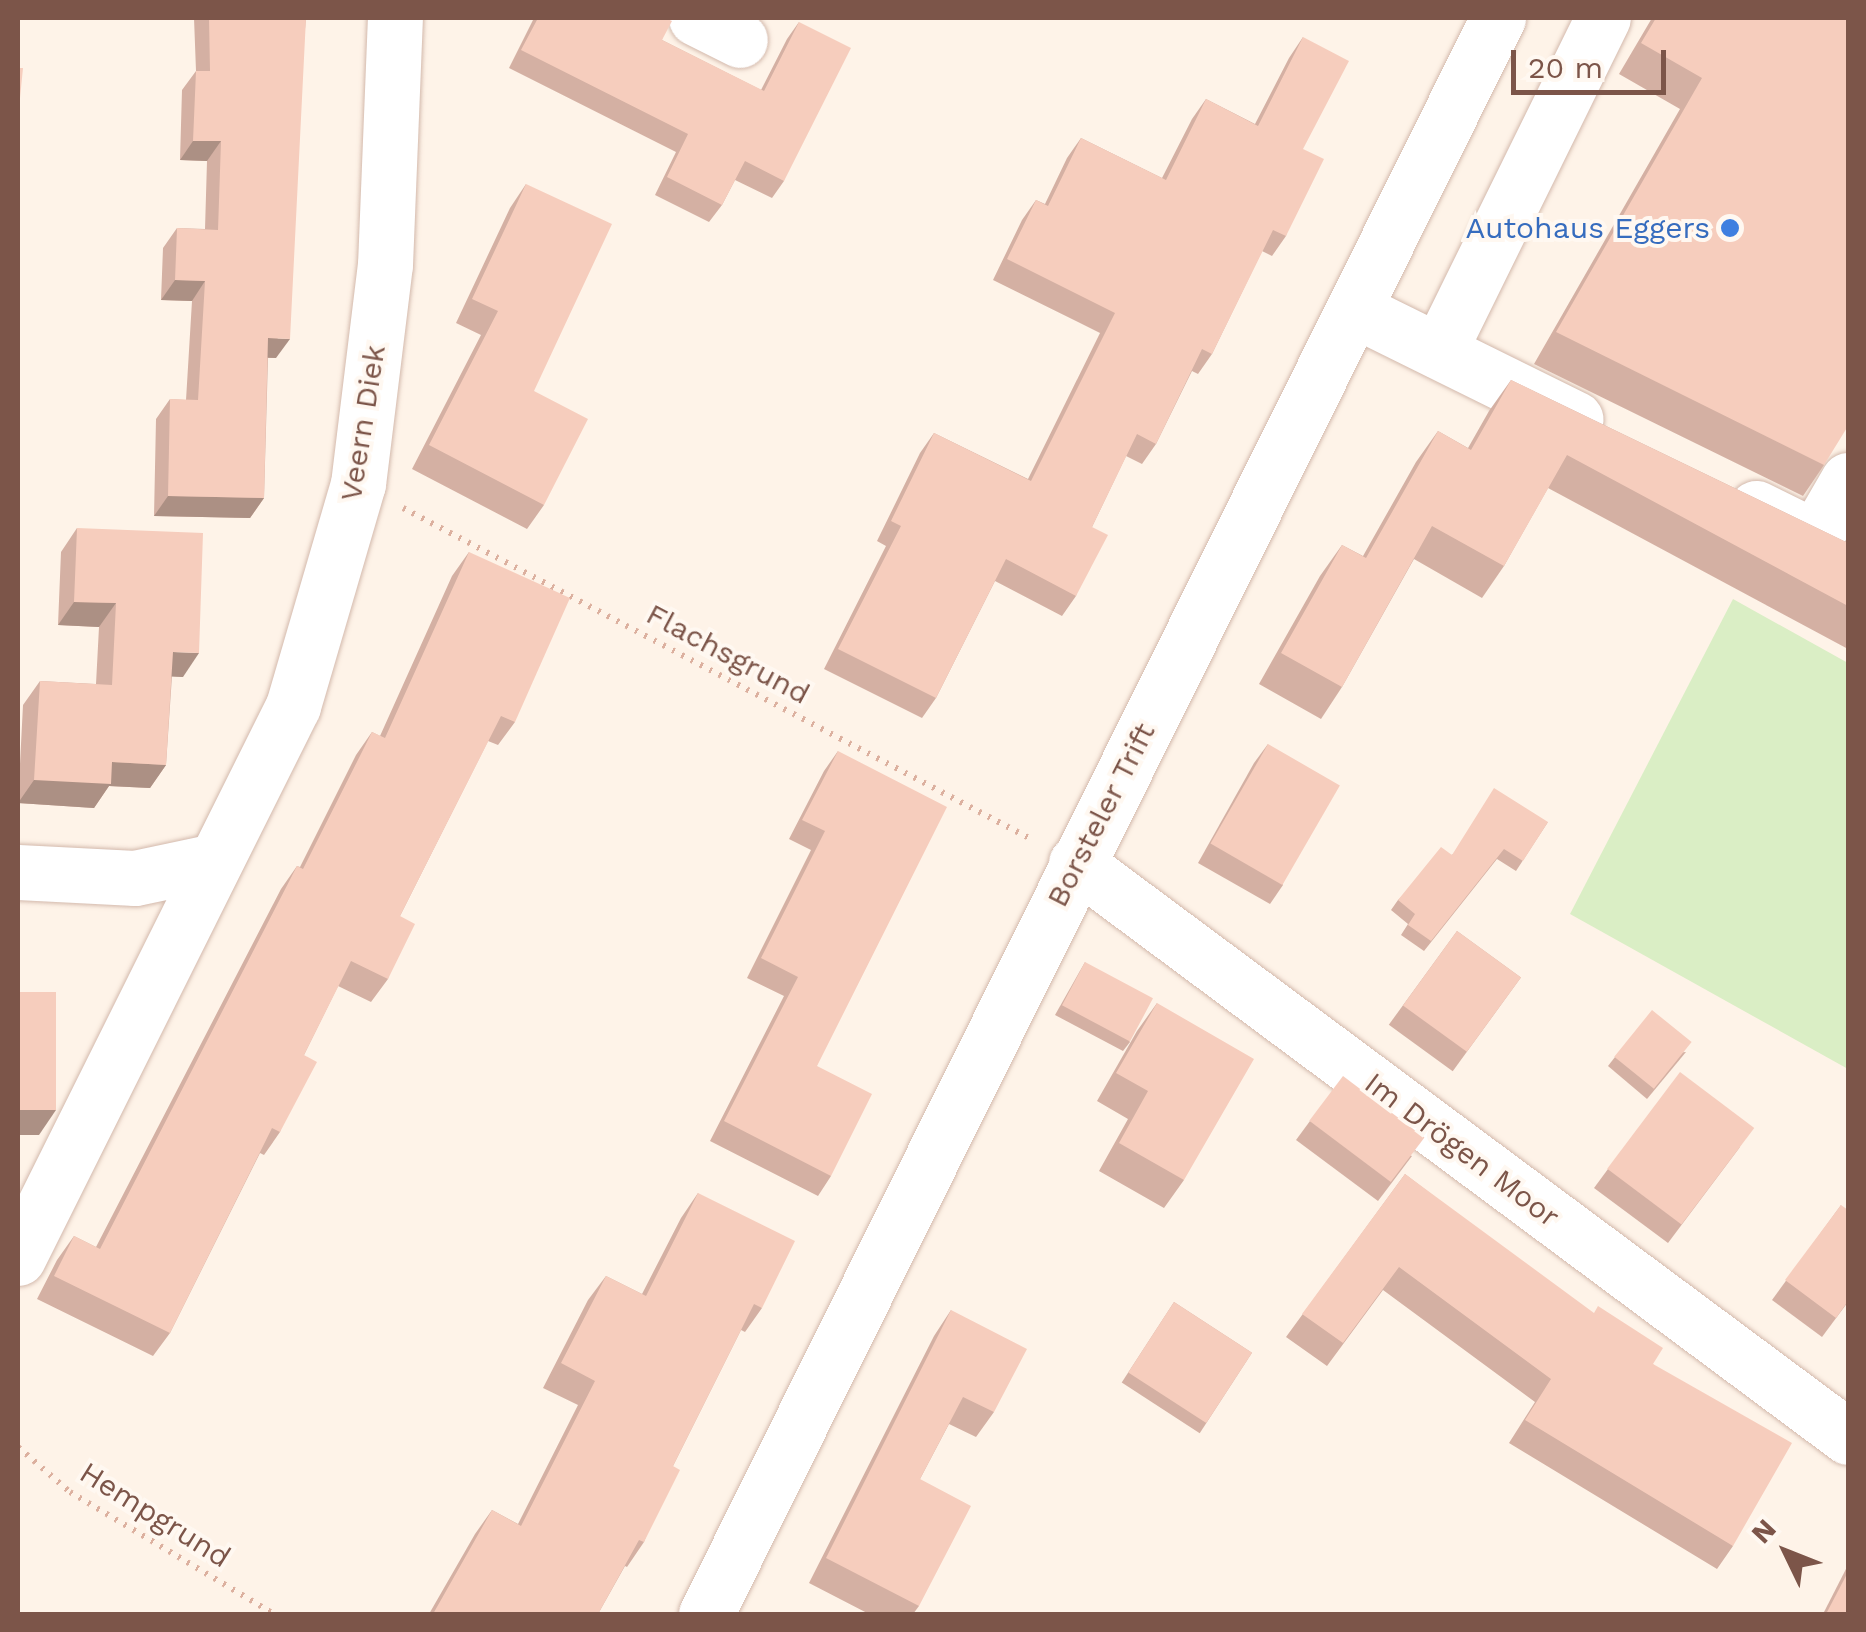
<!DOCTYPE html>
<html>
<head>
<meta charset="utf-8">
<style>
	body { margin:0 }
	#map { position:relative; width:1866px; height:1632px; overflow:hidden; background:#fef3e8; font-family:"Work Sans",sans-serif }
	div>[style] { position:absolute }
	.green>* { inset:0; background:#daeec5 }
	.path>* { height:6px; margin-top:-3px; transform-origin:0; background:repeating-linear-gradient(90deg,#dcb09f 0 2.5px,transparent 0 10.5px) }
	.roads { filter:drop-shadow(0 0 2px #d3b9ac) drop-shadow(0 0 2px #d3b9ac) }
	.minor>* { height:55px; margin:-27.5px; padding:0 27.5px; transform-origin:27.5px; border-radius:27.5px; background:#fff }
	.wall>* { inset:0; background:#d4b0a3; transform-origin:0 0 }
	.shaded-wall>* { inset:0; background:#ac9084 }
	.building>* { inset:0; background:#f6cdbd; transform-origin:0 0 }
	.dots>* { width:28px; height:28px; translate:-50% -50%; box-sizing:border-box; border:5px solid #fff8f1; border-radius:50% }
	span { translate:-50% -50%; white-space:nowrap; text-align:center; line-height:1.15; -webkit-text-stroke:8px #fff8f1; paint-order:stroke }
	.shop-label { font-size:30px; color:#366cbe }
	.right { translate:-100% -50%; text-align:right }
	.street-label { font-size:30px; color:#7c5549 }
	.frame { position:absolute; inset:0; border:20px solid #7c5549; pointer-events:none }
	.north { position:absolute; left:1736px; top:1502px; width:100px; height:100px; -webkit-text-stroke:8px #fff8f1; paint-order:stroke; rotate:313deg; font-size:28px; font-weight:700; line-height:40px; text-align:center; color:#7c5549 }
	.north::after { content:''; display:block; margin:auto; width:35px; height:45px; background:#7c5549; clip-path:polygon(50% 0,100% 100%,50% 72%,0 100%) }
	.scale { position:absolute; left:1511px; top:50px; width:155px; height:45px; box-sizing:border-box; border:5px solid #7c5549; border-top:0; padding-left:12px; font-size:30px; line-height:35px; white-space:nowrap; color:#7c5549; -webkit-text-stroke:8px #fff8f1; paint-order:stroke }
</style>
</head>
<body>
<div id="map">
	<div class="green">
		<i style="clip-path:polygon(1733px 599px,1848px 663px,1848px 1069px,1570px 914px)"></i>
	</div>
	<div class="path">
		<i style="left:403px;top:508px;width:708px;rotate:27.8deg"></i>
		<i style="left:18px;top:1447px;width:69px;rotate:40.9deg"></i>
		<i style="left:70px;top:1492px;width:238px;rotate:30.9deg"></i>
	</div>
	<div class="roads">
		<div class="minor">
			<i style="left:696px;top:18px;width:49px;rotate:26.6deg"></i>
			<i style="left:1355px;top:310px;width:246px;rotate:26.3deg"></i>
			<i style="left:1439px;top:351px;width:371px;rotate:-63.8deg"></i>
			<i style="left:1756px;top:508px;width:66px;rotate:26.2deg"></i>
			<i style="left:1815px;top:537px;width:66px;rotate:-59.9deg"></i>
			<i style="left:1076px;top:863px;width:962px;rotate:36.63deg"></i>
			<i style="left:18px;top:872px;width:117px;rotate:2.9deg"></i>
			<i style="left:135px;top:878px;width:77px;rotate:-12deg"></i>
			<i style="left:18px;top:1258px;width:617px;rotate:-63.52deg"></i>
			<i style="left:293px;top:706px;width:231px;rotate:-73.7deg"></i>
			<i style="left:358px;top:484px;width:221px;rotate:-83deg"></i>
			<i style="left:385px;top:265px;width:247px;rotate:-87.7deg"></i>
			<i style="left:706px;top:1614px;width:1782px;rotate:-63.61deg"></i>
		</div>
	</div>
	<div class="wall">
		<i style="clip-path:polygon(194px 18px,306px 18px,276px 358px,268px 358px,264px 498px,250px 518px,154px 516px,156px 419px,170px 399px,186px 400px,192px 301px,161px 300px,163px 248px,177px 228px,205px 229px,207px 161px,180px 160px,182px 90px,196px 71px)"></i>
		<i style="clip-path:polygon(534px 18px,665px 18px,662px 40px,761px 90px,787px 39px,799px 22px,784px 181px,772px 198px,735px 180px,722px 205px,709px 222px,655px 195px,676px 152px,509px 68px)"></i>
		<i style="clip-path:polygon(1652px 18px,1848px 18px,1824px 465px,1803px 496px,1534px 364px,1680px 109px,1619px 74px)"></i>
		<i style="clip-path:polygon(1303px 37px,1303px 149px,1286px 236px,1272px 256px,1262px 251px,1212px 354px,1198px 374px,1192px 371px,1156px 444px,1142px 464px,1126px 456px,1092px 527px,1076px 596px,1062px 616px,995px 581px,936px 698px,922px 718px,824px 669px,886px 546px,877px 541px,920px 453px,934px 433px,1028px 479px,1100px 333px,993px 280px,1022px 220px,1036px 200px,1045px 204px,1067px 158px,1081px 138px,1162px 178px,1192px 119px,1206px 99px,1255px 124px,1289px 58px)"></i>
		<i style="clip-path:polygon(526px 184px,534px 391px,544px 505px,527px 529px,412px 469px,481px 335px,456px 323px,510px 208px)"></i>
		<i style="clip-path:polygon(1511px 380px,1848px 543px,1848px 649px,1548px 488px,1504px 566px,1482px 598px,1414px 559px,1342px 687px,1321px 719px,1259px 684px,1320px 576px,1342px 545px,1363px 556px,1416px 462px,1438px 431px,1468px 448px,1489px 411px)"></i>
		<i style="clip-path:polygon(77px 528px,183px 677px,172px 676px,166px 765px,150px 788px,109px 786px,94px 808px,18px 803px,23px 705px,40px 681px,96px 684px,99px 627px,58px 625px,61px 552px)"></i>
		<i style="clip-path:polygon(469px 552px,515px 722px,498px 745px,488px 741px,400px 916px,388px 979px,371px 1002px,338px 986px,304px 1055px,280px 1132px,264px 1155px,260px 1153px,170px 1333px,153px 1356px,37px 1299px,57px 1260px,74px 1236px,96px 1247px,281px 889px,297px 866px,300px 867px,356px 755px,372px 732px,380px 736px,452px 576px)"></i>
		<i style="clip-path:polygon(1268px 744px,1283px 885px,1270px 904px,1198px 863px,1254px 763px)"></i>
		<i style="clip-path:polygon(838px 751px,817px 1066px,831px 1176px,818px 1196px,710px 1141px,784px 996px,747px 978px,811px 850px,789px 839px,824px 771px)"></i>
		<i style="clip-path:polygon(1548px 822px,1516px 871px,1497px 859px,1424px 951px,1401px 935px,1408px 924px,1391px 910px,1398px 900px,1451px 855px)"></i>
		<i style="left:1457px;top:931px;width:79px;height:116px;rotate:36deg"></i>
		<i style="clip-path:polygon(1085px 962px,1130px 1042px,1123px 1051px,1055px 1015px)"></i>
		<i style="clip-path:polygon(1157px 1003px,1184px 1180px,1164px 1208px,1099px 1171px,1128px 1119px,1097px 1101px,1137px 1031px)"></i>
		<i style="clip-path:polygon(1686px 1052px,1647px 1099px,1608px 1066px,1615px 1057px)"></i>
		<i style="clip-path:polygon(1310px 1121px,1412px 1156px,1378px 1201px,1296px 1140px)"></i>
		<i style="clip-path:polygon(1740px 1147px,1668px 1243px,1594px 1188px,1608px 1169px)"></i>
		<i style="clip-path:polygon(1405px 1174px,1653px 1364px,1733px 1546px,1717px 1569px,1509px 1443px,1535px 1402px,1383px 1290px,1327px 1366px,1286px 1337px)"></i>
		<i style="clip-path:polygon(698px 1193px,762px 1308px,745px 1332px,741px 1330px,673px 1466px,644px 1542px,627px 1567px,625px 1566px,598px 1614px,429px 1614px,475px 1534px,492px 1510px,518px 1524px,578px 1405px,543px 1388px,588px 1300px,606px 1276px,642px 1294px,681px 1218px)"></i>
		<i style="clip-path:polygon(1841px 1205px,1848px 1302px,1822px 1337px,1772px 1300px)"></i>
		<i style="left:1174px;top:1302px;width:93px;height:96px;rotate:33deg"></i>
		<i style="clip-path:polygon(951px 1310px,994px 1412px,976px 1437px,949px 1424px,920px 1479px,919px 1606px,913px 1614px,869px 1614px,809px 1583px,934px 1336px)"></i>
		<i style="clip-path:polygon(1848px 1565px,1848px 1614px,1823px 1614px)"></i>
	</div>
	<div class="shaded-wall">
		<i style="clip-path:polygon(193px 141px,221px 141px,207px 161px,180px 160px)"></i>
		<i style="clip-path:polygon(175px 280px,205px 281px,192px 301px,161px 300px)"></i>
		<i style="clip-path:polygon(268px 338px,290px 339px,276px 358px,254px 357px)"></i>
		<i style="clip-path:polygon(168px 496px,264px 498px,250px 518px,154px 516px)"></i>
		<i style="clip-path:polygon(74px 602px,116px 603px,99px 627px,58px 625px)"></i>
		<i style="clip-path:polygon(173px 652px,199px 653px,183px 677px,157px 676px)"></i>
		<i style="clip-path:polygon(112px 762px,166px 765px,150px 788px,109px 786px,94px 808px,18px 803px,34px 780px)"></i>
		<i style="clip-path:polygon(18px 1110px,56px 1110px,39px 1135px,18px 1135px)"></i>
	</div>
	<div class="building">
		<i style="clip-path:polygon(209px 18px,306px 18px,290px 339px,268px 338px,264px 498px,168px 496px,170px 399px,198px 400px,205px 281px,175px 280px,177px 228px,218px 230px,221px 141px,193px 141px,196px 71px,210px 71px)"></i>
		<i style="clip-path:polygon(538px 18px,665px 18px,672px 21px,662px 40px,764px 91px,799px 22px,851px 48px,784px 181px,745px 161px,722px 205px,667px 177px,688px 134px,521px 50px)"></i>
		<i style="clip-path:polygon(1656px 18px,1848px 18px,1848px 426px,1824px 465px,1556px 332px,1702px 78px,1641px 43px)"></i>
		<i style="clip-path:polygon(1303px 37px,1349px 61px,1303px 149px,1324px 159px,1286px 236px,1273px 230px,1212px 354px,1202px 349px,1156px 444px,1137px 434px,1092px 527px,1108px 535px,1076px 596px,1006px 559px,936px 698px,838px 649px,901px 526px,891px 521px,934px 433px,1031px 481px,1115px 313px,1007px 259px,1036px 200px,1048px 206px,1081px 138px,1166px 180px,1206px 99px,1258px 126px)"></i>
		<i style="clip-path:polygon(18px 68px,23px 68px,18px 118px)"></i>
		<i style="clip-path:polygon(526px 184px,612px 224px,534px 391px,588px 419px,544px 505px,429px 445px,498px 311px,472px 299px)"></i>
		<i style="clip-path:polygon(1511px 380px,1848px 543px,1848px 606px,1567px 455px,1504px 566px,1432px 526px,1342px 687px,1281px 653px,1342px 545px,1366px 558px,1438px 431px,1471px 450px)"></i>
		<i style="clip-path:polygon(77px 528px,203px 533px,199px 653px,173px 652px,166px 765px,112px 762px,111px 784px,34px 780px,40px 681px,112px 685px,116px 603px,74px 602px)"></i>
		<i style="clip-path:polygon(469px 552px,570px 598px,515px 722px,501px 716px,400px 916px,415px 924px,388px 979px,351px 961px,304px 1055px,317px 1062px,280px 1132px,272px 1128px,170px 1333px,54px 1276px,74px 1236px,100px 1249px,297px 866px,303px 869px,372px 732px,385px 738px)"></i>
		<i style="left:1268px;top:744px;width:83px;height:115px;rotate:30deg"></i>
		<i style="clip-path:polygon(838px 751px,947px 807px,817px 1066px,872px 1094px,831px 1176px,724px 1121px,798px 977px,761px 958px,825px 831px,802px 820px)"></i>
		<i style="clip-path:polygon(1494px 788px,1548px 822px,1523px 861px,1504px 849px,1431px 941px,1408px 925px,1415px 914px,1398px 900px,1441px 847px,1452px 855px)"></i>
		<i style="left:1457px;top:931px;width:79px;height:92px;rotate:36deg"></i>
		<i style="left:1085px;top:962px;width:77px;height:49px;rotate:28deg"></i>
		<i style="left:56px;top:992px;width:118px;height:38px;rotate:90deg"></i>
		<i style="clip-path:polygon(1157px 1003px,1254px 1059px,1184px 1180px,1119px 1143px,1148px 1091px,1116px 1073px)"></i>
		<i style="left:1652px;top:1010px;width:51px;height:60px;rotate:39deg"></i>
		<i style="left:1680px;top:1072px;width:93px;height:121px;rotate:37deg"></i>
		<i style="left:1343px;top:1076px;width:102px;height:56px;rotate:37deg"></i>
		<i style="clip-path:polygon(1405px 1174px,1594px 1313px,1598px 1306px,1663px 1348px,1653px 1364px,1792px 1443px,1733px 1546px,1525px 1420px,1551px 1379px,1399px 1267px,1343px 1343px,1302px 1314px)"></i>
		<i style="clip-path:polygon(698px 1193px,795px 1241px,762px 1308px,754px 1304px,673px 1466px,680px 1470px,644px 1542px,639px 1540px,598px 1614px,433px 1614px,492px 1510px,521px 1526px,595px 1381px,561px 1363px,606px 1276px,646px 1296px)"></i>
		<i style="clip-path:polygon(1841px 1205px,1848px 1210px,1848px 1301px,1836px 1318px,1785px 1280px)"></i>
		<i style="left:1174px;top:1302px;width:93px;height:84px;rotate:33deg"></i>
		<i style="clip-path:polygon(951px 1310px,1027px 1349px,994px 1412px,963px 1397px,920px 1479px,971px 1506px,919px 1606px,826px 1558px)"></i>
		<i style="clip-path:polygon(1848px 1572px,1848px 1614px,1826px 1614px)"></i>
	</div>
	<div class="dots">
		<i style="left:1730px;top:228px;background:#3f7fe0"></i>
	</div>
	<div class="shop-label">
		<span class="right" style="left:1710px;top:228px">Autohaus Eggers</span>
	</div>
	<div class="street-label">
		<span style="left:363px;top:423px;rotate:-81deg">Veern Diek</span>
		<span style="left:728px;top:654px;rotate:28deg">Flachsgrund</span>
		<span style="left:1101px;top:815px;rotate:-63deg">Borsteler Trift</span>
		<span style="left:1462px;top:1150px;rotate:37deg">Im Drögen Moor</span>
		<span style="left:155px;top:1515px;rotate:32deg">Hempgrund</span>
	</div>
	<div class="frame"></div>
	<div class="north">N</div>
	<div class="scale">20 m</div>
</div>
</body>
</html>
